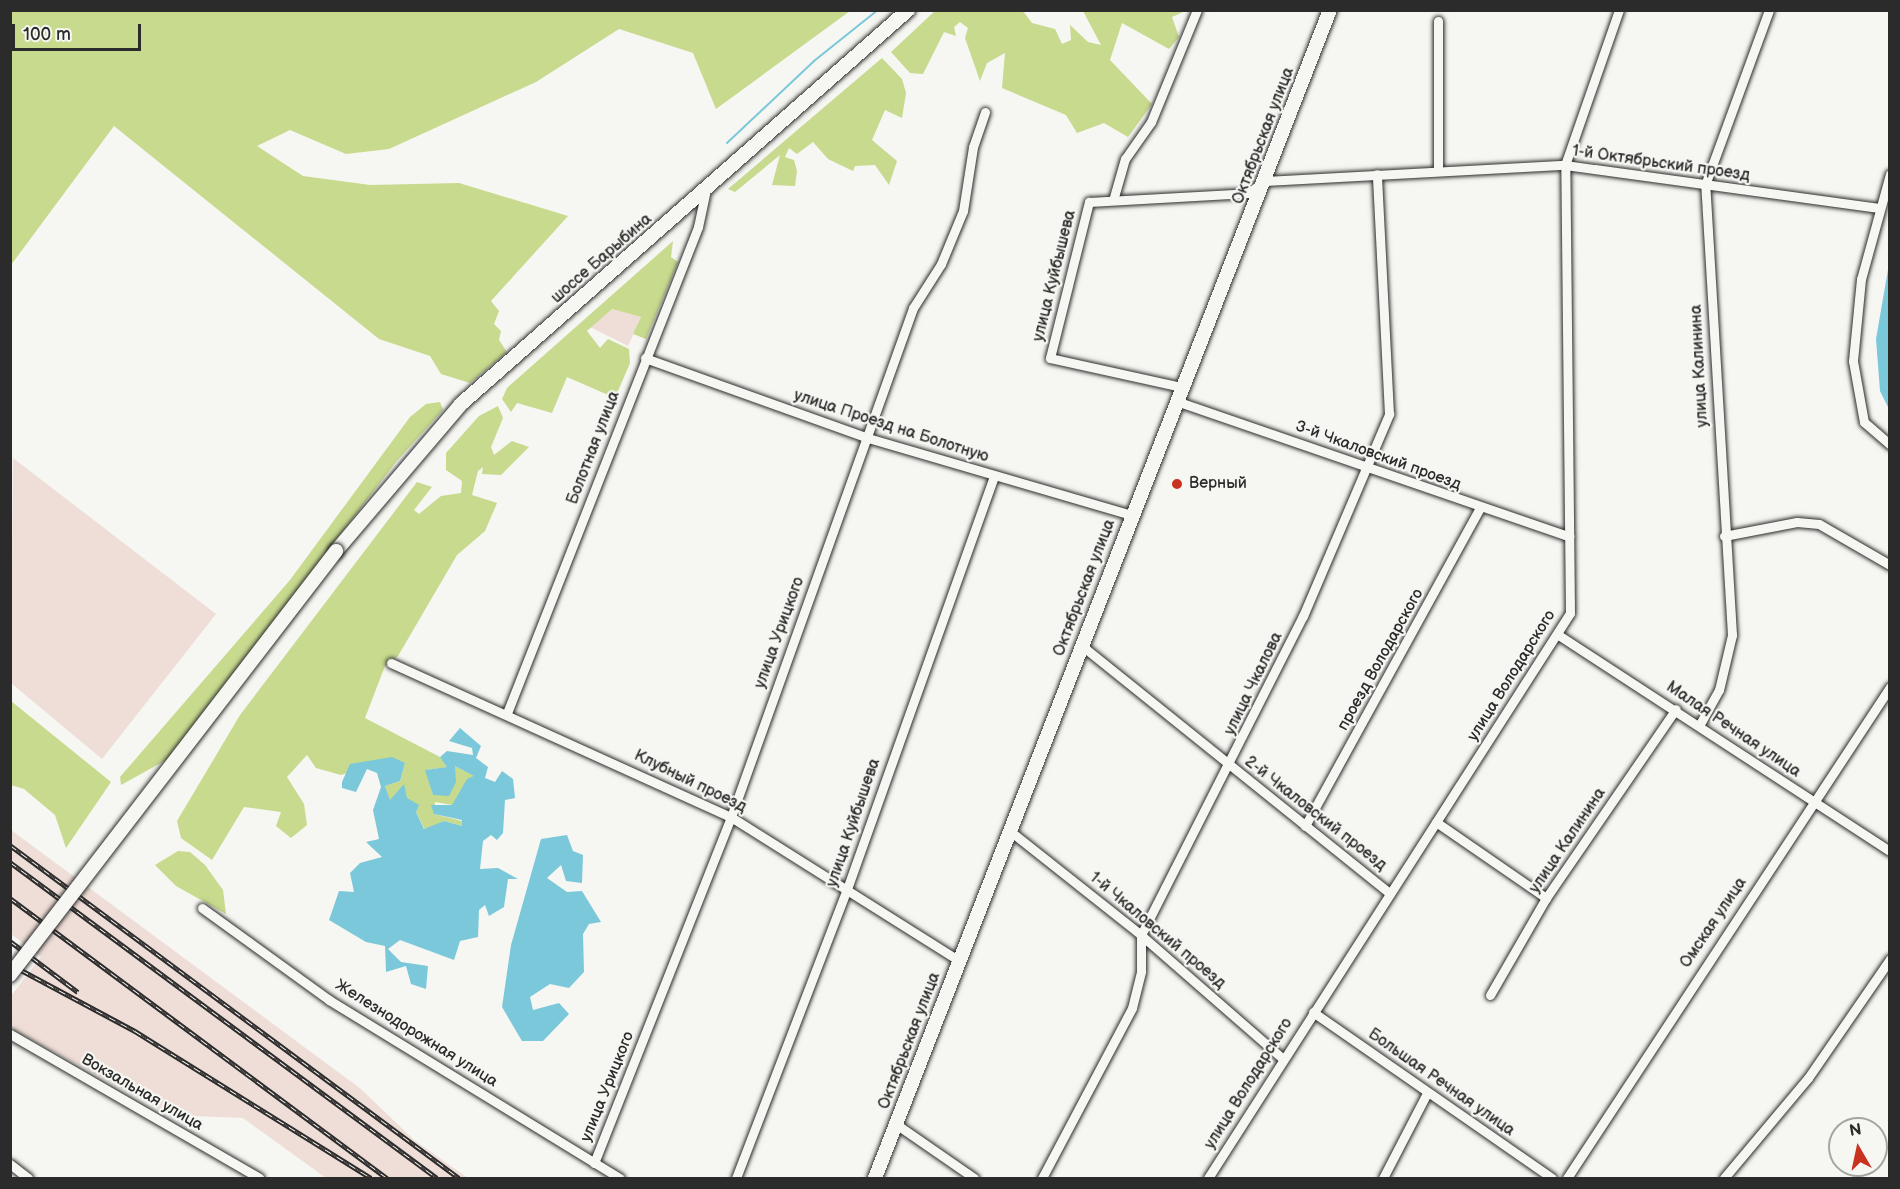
<!DOCTYPE html>
<html>
<head>
<meta charset="utf-8">
<style>
	body { margin:0 }
	#map { position:relative; width:1900px; height:1189px; overflow:hidden; background:#f6f6f2; font-family:"Balsamiq Sans",sans-serif }
	div>[style] { position:absolute }
	.built>* { inset:0; background:#efded7 }
	.green>* { inset:0; background:#c7da8e }
	.water>* { inset:0; background:#7bc8da }
	.stream>* { height:2px; margin:-1px; padding:0 1px; transform-origin:1px; border-radius:1px; background:#7bc8da }
	.roads { filter:drop-shadow(0 0 2px #2b2b2b) drop-shadow(0 0 2px #2b2b2b) }
	.street>* { height:9px; margin:-4.5px; padding:0 4.5px; transform-origin:4.5px; border-radius:4.5px; background:#f6f6f2 }
	.secondary>* { height:14px; margin:-7px; padding:0 7px; transform-origin:7px; border-radius:7px; background:#f6f6f2 }
	.rail>* { height:4.5px; margin-top:-2.25px; transform-origin:0; background:repeating-linear-gradient(90deg,#f6f6f2 0 7px,#2b2b2b 0 14px); box-sizing:border-box; border-block:2px solid #2b2b2b }
	.bridges { filter:drop-shadow(0 0 2px #2b2b2b) drop-shadow(0 0 2px #2b2b2b) }
	.secondary-bridge>* { height:14px; margin:-7px; padding:0 7px; transform-origin:7px; border-radius:7px; background:#f6f6f2 }
	.dots>* { width:16px; height:16px; translate:-50% -50%; box-sizing:border-box; border:3px solid #f6f6f2; border-radius:50% }
	span { translate:-50% -50%; white-space:nowrap; text-align:center; line-height:1.15; -webkit-text-stroke:4.5px #f6f6f2; paint-order:stroke }
	.street-label { font-size:16px; color:#2b2b2b }
	.poi-label { font-size:16px; color:#2b2b2b }
	.left { translate:0 -50%; text-align:left }
	.frame { position:absolute; inset:0; border:12px solid #2b2b2b; pointer-events:none }
	.north { position:absolute; left:1828px; top:1117px; width:60px; height:60px; box-sizing:border-box; background:#f6f6f2; border:2px solid #a5a5a2; border-radius:50%; rotate:351deg; font-size:16px; font-weight:700; line-height:24px; text-align:center; color:#2b2b2b }
	.north::after { content:''; display:block; margin:auto; width:21px; height:27px; background:#c8321e; clip-path:polygon(50% 0,100% 100%,50% 72%,0 100%) }
	.scale { position:absolute; left:12px; top:24px; width:129px; height:27px; box-sizing:border-box; border:3px solid #2b2b2b; border-top:0; padding-left:8px; font-size:18px; line-height:21px; white-space:nowrap; color:#2b2b2b; -webkit-text-stroke:4px #f6f6f2; paint-order:stroke }
</style>
</head>
<body>
<div id="map">
	<div class="built">
		<i style="clip-path:polygon(612px 309px,641px 317px,628px 346px,590px 327px)"></i>
		<i style="clip-path:polygon(13px 458px,216px 614px,102px 759px,11px 683px)"></i>
		<i style="clip-path:polygon(11px 830px,361px 1089px,414px 1140px,468px 1178px,326px 1178px,243px 1118px,170px 1115px,11px 1028px,11px 996px,41px 957px,11px 934px)"></i>
	</div>
	<div class="green">
		<i style="clip-path:polygon(11px 10px,850px 10px,850px 11px,716px 109px,693px 53px,619px 29px,536px 82px,389px 149px,346px 154px,290px 130px,257px 146px,303px 176px,370px 185px,459px 183px,568px 216px,491px 301px,499px 311px,494px 324px,501px 331px,499px 340px,507px 352px,470px 383px,441px 374px,430px 356px,379px 339px,114px 126px,11px 265px)"></i>
		<i style="clip-path:polygon(936px 10px,1023px 11px,1032px 23px,1055px 29px,1062px 44px,1071px 40px,1070px 25px,1088px 42px,1101px 45px,1083px 11px,1185px 11px,1172px 17px,1179px 37px,1169px 49px,1122px 23px,1110px 60px,1152px 104px,1128px 137px,1104px 123px,1077px 133px,1066px 115px,1002px 88px,1005px 53px,987px 63px,980px 81px,965px 38px,968px 28px,960px 22px,954px 27px,956px 36px,944px 32px,923px 74px,910px 73px,891px 52px)"></i>
		<i style="clip-path:polygon(882px 58px,902px 79px,906px 93px,902px 118px,885px 110px,872px 140px,897px 161px,889px 185px,875px 165px,855px 166px,853px 171px,828px 159px,813px 142px,797px 154px,789px 148px,785px 157px,794px 160px,797px 171px,795px 186px,772px 185px,780px 155px,735px 192px,728px 189px)"></i>
		<i style="clip-path:polygon(673px 241px,671px 257px,678px 262px,646px 339px,633px 334px,641px 317px,612px 309px,587px 331px,600px 348px,608px 339px,629px 349px,630px 363px,615px 398px,567px 377px,552px 413px,517px 403px,511px 412px,502px 399px,507px 388px)"></i>
		<i style="clip-path:polygon(440px 402px,443px 410px,396px 462px,168px 759px,121px 785px,120px 777px,290px 580px,410px 417px,426px 404px)"></i>
		<i style="clip-path:polygon(498px 406px,503px 418px,491px 447px,494px 455px,512px 441px,529px 447px,501px 475px,482px 474px,483px 467px,478px 471px,472px 495px,497px 503px,485px 531px,457px 555px,398px 656px,385px 666px,365px 718px,440px 757px,448px 767px,426px 770px,433px 795px,455px 766px,475px 776px,452px 805px,435px 802px,434px 814px,462px 821px,462px 826px,444px 821px,425px 830px,416px 812px,390px 801px,385px 786px,400px 781px,405px 763px,381px 762px,341px 775px,316px 768px,307px 755px,287px 777px,304px 804px,307px 825px,291px 838px,276px 826px,281px 812px,244px 807px,212px 860px,181px 838px,177px 821px,240px 715px,417px 482px,432px 487px,414px 510px,419px 514px,441px 496px,461px 493px,462px 481px,446px 470px,446px 453px,479px 416px)"></i>
		<i style="clip-path:polygon(11px 701px,111px 782px,66px 848px,55px 815px,24px 789px,11px 785px)"></i>
		<i style="clip-path:polygon(178px 851px,190px 852px,205px 865px,223px 890px,226px 914px,176px 886px,155px 865px)"></i>
	</div>
	<div class="water">
		<i style="clip-path:polygon(1889px 264px,1889px 409px,1880px 391px,1876px 339px)"></i>
		<i style="clip-path:polygon(460px 728px,481px 746px,476px 758px,488px 767px,485px 778px,495px 782px,502px 771px,513px 779px,515px 798px,505px 800px,503px 833px,497px 840px,491px 835px,483px 841px,480px 869px,498px 868px,518px 879px,508px 879px,504px 907px,489px 916px,485px 905px,479px 910px,478px 937px,460px 941px,454px 960px,400px 940px,388px 949px,401px 962px,428px 966px,426px 989px,411px 984px,406px 966px,386px 972px,385px 946px,366px 942px,329px 920px,339px 891px,354px 892px,350px 873px,360px 863px,382px 857px,366px 842px,379px 839px,373px 810px,381px 787px,377px 773px,367px 769px,356px 792px,342px 788px,342px 782px,350px 764px,392px 757px,405px 763px,400px 781px,385px 786px,390px 800px,404px 784px,407px 798px,419px 805px,416px 812px,424px 829px,444px 821px,462px 826px,462px 820px,434px 814px,431px 805px,452px 805px,467px 779px,474px 776px,455px 766px,456px 782px,449px 796px,433px 795px,425px 770px,447px 767px,440px 757px,447px 751px,473px 755px,472px 748px,449px 741px)"></i>
		<i style="clip-path:polygon(567px 835px,573px 851px,583px 855px,582px 883px,566px 881px,561px 865px,547px 878px,567px 892px,582px 891px,601px 922px,589px 924px,583px 934px,584px 972px,569px 988px,550px 984px,530px 997px,533px 1010px,559px 1003px,569px 1014px,543px 1041px,522px 1041px,502px 1007px,511px 945px,541px 839px)"></i>
	</div>
	<div class="stream">
		<i style="left:727px;top:143px;width:120px;rotate:-43.3deg"></i>
		<i style="left:814px;top:61px;width:82px;rotate:-38.6deg"></i>
	</div>
	<div class="roads">
		<div class="street">
			<i style="left:1438px;top:21px;width:149px;rotate:90deg"></i>
			<i style="left:1890px;top:174px;width:109px;rotate:105.4deg"></i>
			<i style="left:1861px;top:279px;width:82px;rotate:95.6deg"></i>
			<i style="left:1853px;top:361px;width:62px;rotate:79.8deg"></i>
			<i style="left:1864px;top:422px;width:35px;rotate:41deg"></i>
			<i style="left:1114px;top:197px;width:40px;rotate:-74deg"></i>
			<i style="left:1125px;top:159px;width:45px;rotate:-54.9deg"></i>
			<i style="left:1151px;top:122px;width:121px;rotate:-67.7deg"></i>
			<i style="left:645px;top:358px;width:237px;rotate:19.7deg"></i>
			<i style="left:868px;top:438px;width:274px;rotate:16.3deg"></i>
			<i style="left:1181px;top:387px;width:134px;rotate:-167.5deg"></i>
			<i style="left:1050px;top:358px;width:161px;rotate:-76deg"></i>
			<i style="left:1089px;top:202px;width:159px;rotate:-3.2deg"></i>
			<i style="left:1248px;top:193px;width:21px;rotate:-35deg"></i>
			<i style="left:1265px;top:181px;width:300px;rotate:-3.1deg"></i>
			<i style="left:1565px;top:165px;width:317px;rotate:7.8deg"></i>
			<i style="left:1176px;top:401px;width:416px;rotate:19deg"></i>
			<i style="left:1724px;top:536px;width:74px;rotate:-10.9deg"></i>
			<i style="left:1797px;top:522px;width:22px;rotate:5deg"></i>
			<i style="left:1819px;top:524px;width:82px;rotate:30deg"></i>
			<i style="left:1560px;top:636px;width:394px;rotate:33.1deg"></i>
			<i style="left:1081px;top:645px;width:396px;rotate:38.8deg"></i>
			<i style="left:391px;top:663px;width:373px;rotate:24.4deg"></i>
			<i style="left:731px;top:817px;width:268px;rotate:32.2deg"></i>
			<i style="left:507px;top:713px;width:522px;rotate:-68.54deg"></i>
			<i style="left:698px;top:227px;width:35px;rotate:-78deg"></i>
			<i style="left:1700px;top:724px;width:39px;rotate:-61deg"></i>
			<i style="left:1719px;top:690px;width:57px;rotate:-76.7deg"></i>
			<i style="left:1732px;top:635px;width:451px;rotate:-93.4deg"></i>
			<i style="left:1705px;top:185px;width:186px;rotate:-69.9deg"></i>
			<i style="left:1436px;top:822px;width:134px;rotate:34.6deg"></i>
			<i style="left:1305px;top:826px;width:363px;rotate:-61.2deg"></i>
			<i style="left:1010px;top:831px;width:167px;rotate:38.4deg"></i>
			<i style="left:1141px;top:935px;width:187px;rotate:41.1deg"></i>
			<i style="left:202px;top:908px;width:157px;rotate:35.9deg"></i>
			<i style="left:329px;top:1000px;width:341px;rotate:31.5deg"></i>
			<i style="left:1490px;top:995px;width:112px;rotate:-60deg"></i>
			<i style="left:1546px;top:898px;width:229px;rotate:-55.5deg"></i>
			<i style="left:1313px;top:1012px;width:291px;rotate:34.8deg"></i>
			<i style="left:10px;top:1034px;width:288px;rotate:30deg"></i>
			<i style="left:896px;top:1124px;width:95px;rotate:34.7deg"></i>
			<i style="left:594px;top:1163px;width:372px;rotate:-68.4deg"></i>
			<i style="left:731px;top:817px;width:541px;rotate:-70.32deg"></i>
			<i style="left:913px;top:308px;width:52px;rotate:-57.5deg"></i>
			<i style="left:941px;top:264px;width:57px;rotate:-67.5deg"></i>
			<i style="left:963px;top:211px;width:65px;rotate:-81.1deg"></i>
			<i style="left:973px;top:147px;width:37px;rotate:-71deg"></i>
			<i style="left:10px;top:1164px;width:23px;rotate:38deg"></i>
			<i style="left:736px;top:1178px;width:310px;rotate:-69deg"></i>
			<i style="left:847px;top:889px;width:438px;rotate:-70.4deg"></i>
			<i style="left:1042px;top:1178px;width:192px;rotate:-62.1deg"></i>
			<i style="left:1132px;top:1008px;width:38px;rotate:-76deg"></i>
			<i style="left:1141px;top:971px;width:36px;rotate:-90deg"></i>
			<i style="left:1141px;top:935px;width:358px;rotate:-63.1deg"></i>
			<i style="left:1303px;top:616px;width:220px;rotate:-66.9deg"></i>
			<i style="left:1389px;top:414px;width:240px;rotate:-92.9deg"></i>
			<i style="left:1208px;top:1178px;width:671px;rotate:-57.35deg"></i>
			<i style="left:1570px;top:613px;width:448px;rotate:-90.6deg"></i>
			<i style="left:1565px;top:165px;width:164px;rotate:-70.8deg"></i>
			<i style="left:1383px;top:1178px;width:96px;rotate:-62.6deg"></i>
			<i style="left:1567px;top:1178px;width:588px;rotate:-56.66deg"></i>
			<i style="left:1724px;top:1178px;width:131px;rotate:-50deg"></i>
			<i style="left:1808px;top:1078px;width:145px;rotate:-55.4deg"></i>
		</div>
		<div class="secondary">
			<i style="left:336px;top:551px;width:193px;rotate:-49.6deg"></i>
			<i style="left:461px;top:404px;width:596px;rotate:-41.39deg"></i>
			<i style="left:875px;top:1178px;width:1253px;rotate:-68.72deg"></i>
		</div>
	</div>
	<div class="rail">
		<i style="left:10px;top:845px;width:559px;rotate:36.56deg"></i>
		<i style="left:10px;top:862px;width:531px;rotate:36.5deg"></i>
		<i style="left:10px;top:898px;width:470px;rotate:36.6deg"></i>
		<i style="left:10px;top:941px;width:85px;rotate:36.9deg"></i>
		<i style="left:10px;top:964px;width:142px;rotate:28.2deg"></i>
		<i style="left:135px;top:1031px;width:278px;rotate:31.9deg"></i>
	</div>
	<div class="bridges">
		<div class="secondary-bridge">
			<i style="left:10px;top:975px;width:535px;rotate:-52.44deg"></i>
		</div>
	</div>
	<div class="dots">
		<i style="left:1177px;top:484px;background:#c8321e"></i>
	</div>
	<div class="street-label">
		<span style="left:1264px;top:136px;rotate:-69deg">Октябрьская улица</span>
		<span style="left:1661px;top:164px;rotate:8deg">1-й Октябрьский проезд</span>
		<span style="left:602px;top:259px;rotate:-41deg">шоссе Барыбина</span>
		<span style="left:1055px;top:276px;rotate:-76deg">улица Куйбышева</span>
		<span style="left:1700px;top:366px;rotate:-93deg">улица Калинина</span>
		<span style="left:891px;top:427px;rotate:18deg">улица Проезд на Болотную</span>
		<span style="left:594px;top:448px;rotate:-69deg">Болотная улица</span>
		<span style="left:1378px;top:456px;rotate:20deg">3-й Чкаловский проезд</span>
		<span style="left:1085px;top:588px;rotate:-69deg">Октябрьская улица</span>
		<span style="left:780px;top:633px;rotate:-70deg">улица Урицкого</span>
		<span style="left:1381px;top:660px;rotate:-61deg">проезд Володарского</span>
		<span style="left:1512px;top:676px;rotate:-58deg">улица Володарского</span>
		<span style="left:1254px;top:684px;rotate:-64deg">улица Чкалова</span>
		<span style="left:1733px;top:730px;rotate:34deg">Малая Речная улица</span>
		<span style="left:690px;top:782px;rotate:26deg">Клубный проезд</span>
		<span style="left:1315px;top:814px;rotate:38deg">2-й Чкаловский проезд</span>
		<span style="left:854px;top:823px;rotate:-71deg">улица Куйбышева</span>
		<span style="left:1568px;top:841px;rotate:-56deg">улица Калинина</span>
		<span style="left:1714px;top:923px;rotate:-56deg">Омская улица</span>
		<span style="left:1157px;top:931px;rotate:40deg">1-й Чкаловский проезд</span>
		<span style="left:416px;top:1034px;rotate:32deg">Железнодорожная улица</span>
		<span style="left:910px;top:1041px;rotate:-69deg">Октябрьская улица</span>
		<span style="left:1441px;top:1083px;rotate:35deg">Большая Речная улица</span>
		<span style="left:1249px;top:1084px;rotate:-58deg">улица Володарского</span>
		<span style="left:608px;top:1087px;rotate:-68deg">улица Урицкого</span>
		<span style="left:142px;top:1093px;rotate:30deg">Вокзальная улица</span>
	</div>
	<div class="poi-label">
		<span class="left" style="left:1189px;top:484px">Верный</span>
	</div>
	<div class="frame"></div>
	<div class="north">N</div>
	<div class="scale">100 m</div>
</div>
</body>
</html>
